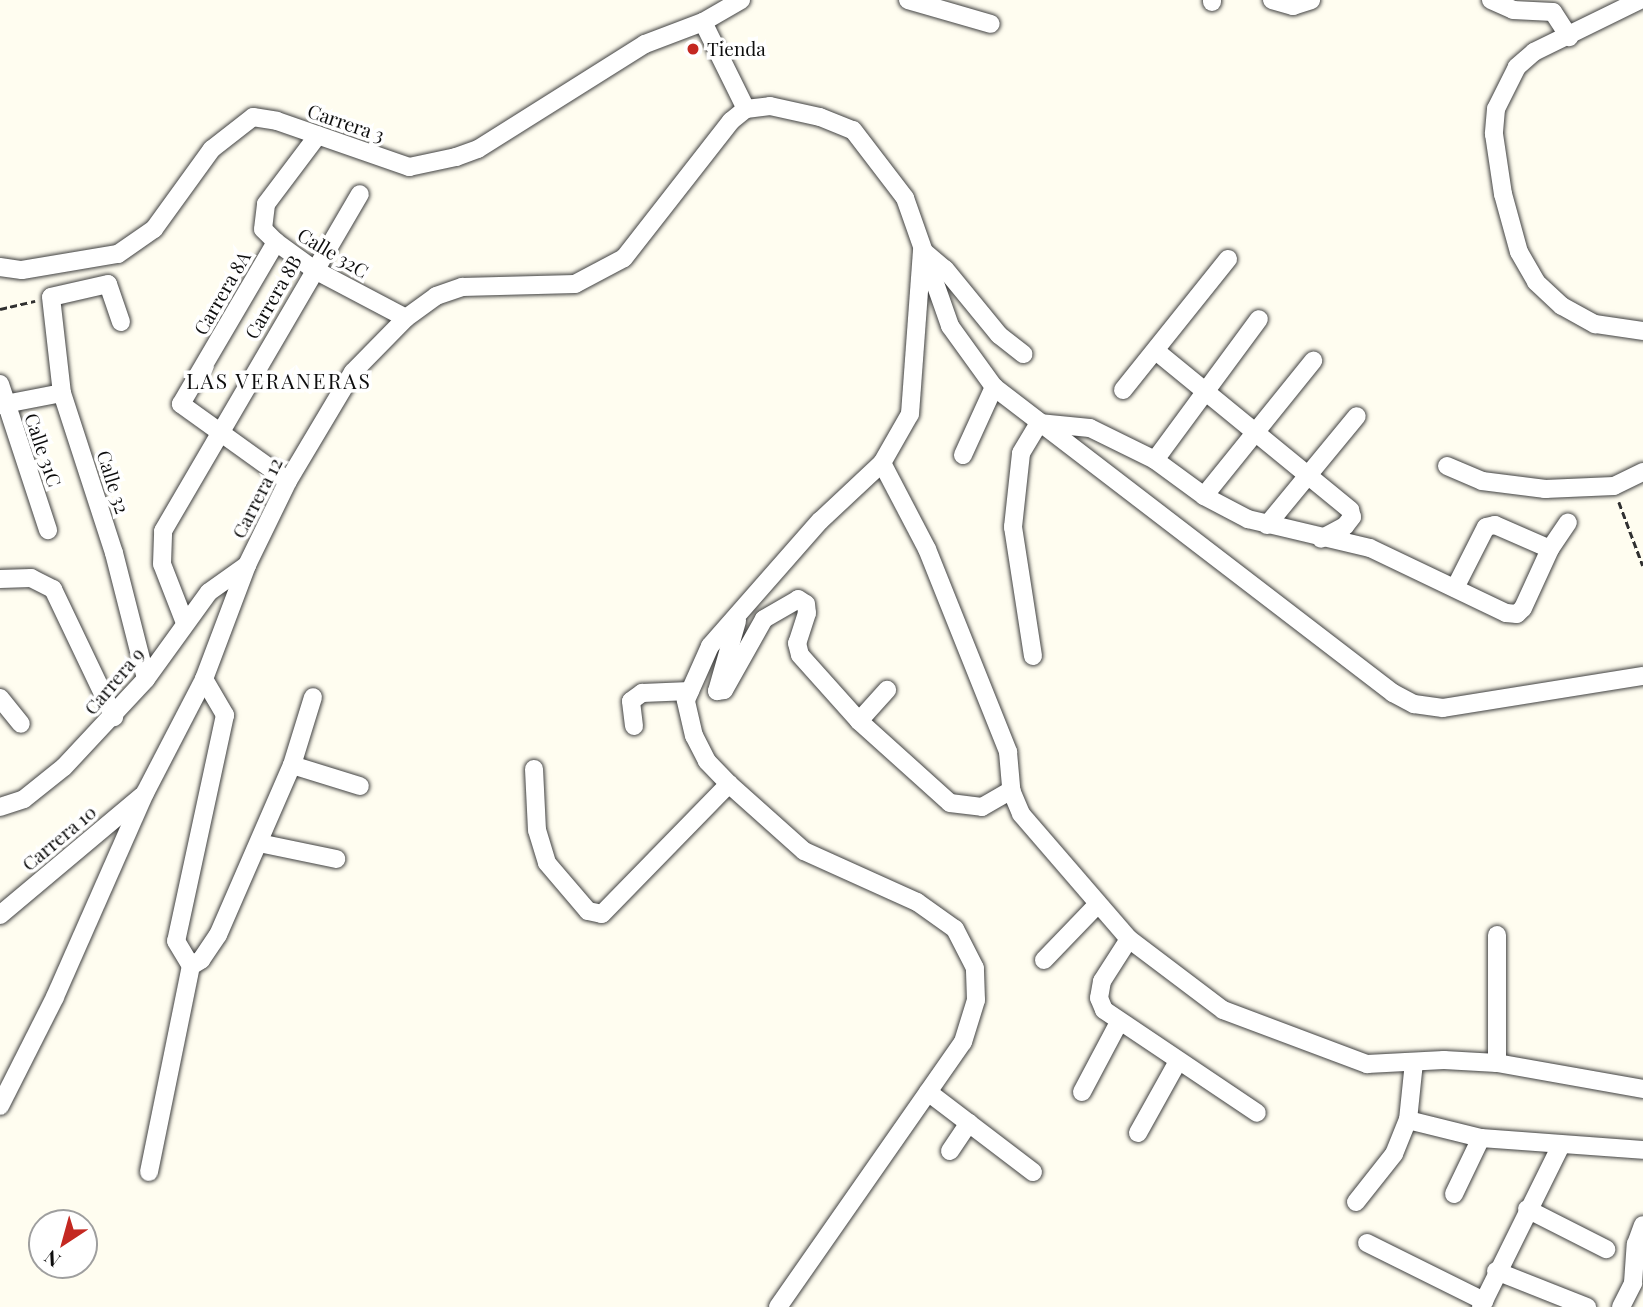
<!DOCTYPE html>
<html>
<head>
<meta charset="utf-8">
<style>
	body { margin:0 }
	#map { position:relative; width:1643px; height:1307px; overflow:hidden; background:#fffdf0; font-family:"Playfair Display",serif }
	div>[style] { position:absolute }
	.path>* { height:2.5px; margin-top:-1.25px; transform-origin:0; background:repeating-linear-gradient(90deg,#303030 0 7px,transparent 0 10.5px) }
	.roads { filter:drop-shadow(0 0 2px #414141) drop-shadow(0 0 2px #414141) }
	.minor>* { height:18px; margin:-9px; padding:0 9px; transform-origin:9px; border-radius:9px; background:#fff }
	.dots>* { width:19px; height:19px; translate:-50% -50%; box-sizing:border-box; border:4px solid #fff; border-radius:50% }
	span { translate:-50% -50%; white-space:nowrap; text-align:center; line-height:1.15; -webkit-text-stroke:7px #fff; paint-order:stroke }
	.poi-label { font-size:19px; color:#0e0e0e }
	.left { translate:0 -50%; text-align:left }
	.street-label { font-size:19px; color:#0e0e0e }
	.neighbourhood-label { font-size:21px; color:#0e0e0e; letter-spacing:2px }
	.north { position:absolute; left:28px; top:1209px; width:70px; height:70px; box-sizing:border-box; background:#fff; border:2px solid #9f9f9f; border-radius:50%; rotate:216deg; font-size:19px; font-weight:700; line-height:28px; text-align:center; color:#0e0e0e }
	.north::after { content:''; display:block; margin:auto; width:24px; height:32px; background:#c42821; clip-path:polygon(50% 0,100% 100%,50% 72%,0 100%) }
</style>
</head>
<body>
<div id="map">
	<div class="path">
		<i style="left:0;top:309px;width:36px;rotate:-13deg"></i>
		<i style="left:1619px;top:502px;width:68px;rotate:69.4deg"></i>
	</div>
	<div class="roads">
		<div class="minor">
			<i style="left:908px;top:0;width:86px;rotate:16.1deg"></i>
			<i style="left:1212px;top:0;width:2px;rotate:90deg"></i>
			<i style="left:1272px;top:0;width:22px;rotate:16deg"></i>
			<i style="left:1293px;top:6px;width:19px;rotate:-18deg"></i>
			<i style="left:1491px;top:0;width:24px;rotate:24deg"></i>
			<i style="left:1513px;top:10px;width:40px;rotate:2.9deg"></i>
			<i style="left:1553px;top:12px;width:30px;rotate:57deg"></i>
			<i style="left:1640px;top:0;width:118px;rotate:153.9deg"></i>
			<i style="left:1534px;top:52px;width:23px;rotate:139deg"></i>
			<i style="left:1517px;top:67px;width:47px;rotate:116.6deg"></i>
			<i style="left:1496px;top:109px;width:25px;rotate:95deg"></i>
			<i style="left:1494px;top:134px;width:61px;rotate:81.5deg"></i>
			<i style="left:1503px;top:194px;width:60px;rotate:74.6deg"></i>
			<i style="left:1519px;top:252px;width:34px;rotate:60deg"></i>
			<i style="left:1536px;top:282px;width:35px;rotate:43deg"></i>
			<i style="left:1562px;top:306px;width:38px;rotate:29deg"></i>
			<i style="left:1595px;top:324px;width:49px;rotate:8.3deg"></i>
			<i style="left:703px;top:22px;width:97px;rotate:63.7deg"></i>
			<i style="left:746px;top:109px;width:24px;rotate:-7deg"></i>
			<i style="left:770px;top:106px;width:51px;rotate:12.4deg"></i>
			<i style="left:820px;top:117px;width:35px;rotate:22deg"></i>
			<i style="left:853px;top:130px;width:86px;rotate:52.6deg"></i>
			<i style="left:905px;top:198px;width:136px;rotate:70.6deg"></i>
			<i style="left:950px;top:326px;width:75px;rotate:54.2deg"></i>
			<i style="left:994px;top:387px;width:503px;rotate:37.49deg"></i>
			<i style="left:1393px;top:693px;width:24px;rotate:28deg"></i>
			<i style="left:1414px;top:704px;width:29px;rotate:8deg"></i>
			<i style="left:1443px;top:708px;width:203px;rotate:-9.1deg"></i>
			<i style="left:276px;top:242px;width:46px;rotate:36.1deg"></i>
			<i style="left:313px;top:269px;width:105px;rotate:27.8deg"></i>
			<i style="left:922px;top:250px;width:30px;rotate:40deg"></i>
			<i style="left:945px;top:269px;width:85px;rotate:50.7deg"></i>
			<i style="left:999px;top:335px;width:31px;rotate:38deg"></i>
			<i style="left:0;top:267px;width:22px;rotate:8deg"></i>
			<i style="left:22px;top:270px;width:97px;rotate:-9.5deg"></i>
			<i style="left:118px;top:254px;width:44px;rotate:-34.8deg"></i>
			<i style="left:154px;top:229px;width:99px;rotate:-54.1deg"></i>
			<i style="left:212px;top:149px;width:52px;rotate:-38deg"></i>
			<i style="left:253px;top:117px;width:24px;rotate:9deg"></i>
			<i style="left:277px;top:121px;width:140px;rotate:19.2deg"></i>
			<i style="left:409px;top:167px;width:48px;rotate:-12deg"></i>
			<i style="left:456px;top:157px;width:23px;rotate:-20deg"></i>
			<i style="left:478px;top:149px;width:197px;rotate:-32.2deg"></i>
			<i style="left:645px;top:44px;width:62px;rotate:-20.8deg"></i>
			<i style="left:703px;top:22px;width:44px;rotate:-30.1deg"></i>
			<i style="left:121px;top:322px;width:40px;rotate:-108.9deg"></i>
			<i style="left:108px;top:284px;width:58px;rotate:167.2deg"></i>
			<i style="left:51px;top:297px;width:97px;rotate:83.5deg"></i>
			<i style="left:62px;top:393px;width:168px;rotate:72deg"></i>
			<i style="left:114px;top:553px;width:130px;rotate:75.7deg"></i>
			<i style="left:1156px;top:351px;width:251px;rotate:39.3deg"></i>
			<i style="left:1350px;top:510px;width:7px;rotate:74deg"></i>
			<i style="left:1352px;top:517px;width:11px;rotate:128deg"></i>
			<i style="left:1345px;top:526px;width:27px;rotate:152deg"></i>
			<i style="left:0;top:384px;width:154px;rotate:71.8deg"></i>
			<i style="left:1123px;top:390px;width:168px;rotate:-51.3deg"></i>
			<i style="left:0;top:405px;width:63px;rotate:-11deg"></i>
			<i style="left:963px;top:455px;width:75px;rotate:-65.5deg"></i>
			<i style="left:1155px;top:460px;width:175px;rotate:-53.6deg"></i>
			<i style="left:882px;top:463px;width:97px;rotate:62.4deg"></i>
			<i style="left:927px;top:549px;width:219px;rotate:68.2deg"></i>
			<i style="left:1008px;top:752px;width:38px;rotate:85deg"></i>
			<i style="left:1011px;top:790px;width:26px;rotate:67deg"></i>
			<i style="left:1021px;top:814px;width:165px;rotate:49.2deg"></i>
			<i style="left:1129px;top:939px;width:118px;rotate:37.1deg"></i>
			<i style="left:1223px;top:1010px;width:154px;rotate:20.6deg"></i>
			<i style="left:1367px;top:1064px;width:77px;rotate:-3deg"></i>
			<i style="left:1444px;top:1060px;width:53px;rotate:3.2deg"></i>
			<i style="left:1497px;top:1063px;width:148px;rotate:10.1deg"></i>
			<i style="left:1447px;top:466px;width:38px;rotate:23deg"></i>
			<i style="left:1482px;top:481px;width:64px;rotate:7.2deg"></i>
			<i style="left:1545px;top:489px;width:69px;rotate:-2.5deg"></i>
			<i style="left:1614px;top:486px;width:32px;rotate:-26deg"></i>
			<i style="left:288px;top:481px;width:132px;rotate:-144.3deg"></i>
			<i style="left:181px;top:404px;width:188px;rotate:-59.6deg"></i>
			<i style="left:276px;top:242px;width:18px;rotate:-135deg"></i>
			<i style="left:263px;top:229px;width:25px;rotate:-83deg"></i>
			<i style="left:266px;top:204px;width:86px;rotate:-53deg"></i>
			<i style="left:1204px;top:496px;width:174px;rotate:-51.1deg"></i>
			<i style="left:1267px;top:525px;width:141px;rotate:-50.5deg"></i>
			<i style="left:0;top:579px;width:31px;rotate:-2deg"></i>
			<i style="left:31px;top:578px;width:25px;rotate:27deg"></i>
			<i style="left:53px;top:589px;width:142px;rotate:64.5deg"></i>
			<i style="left:1455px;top:588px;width:68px;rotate:-63.1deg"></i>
			<i style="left:1486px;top:527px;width:9px;rotate:-13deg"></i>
			<i style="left:1495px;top:525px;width:60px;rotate:23.6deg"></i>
			<i style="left:737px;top:621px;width:73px;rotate:105.9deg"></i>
			<i style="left:717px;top:691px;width:7px;rotate:-8deg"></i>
			<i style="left:724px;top:690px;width:81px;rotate:-60.6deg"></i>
			<i style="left:764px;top:619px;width:39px;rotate:-30deg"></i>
			<i style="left:798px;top:599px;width:9px;rotate:32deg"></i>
			<i style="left:806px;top:604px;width:9px;rotate:84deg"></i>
			<i style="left:807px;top:613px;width:32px;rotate:108deg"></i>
			<i style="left:797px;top:643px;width:12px;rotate:76deg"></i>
			<i style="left:800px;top:655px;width:89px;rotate:48.2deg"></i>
			<i style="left:859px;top:721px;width:122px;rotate:42deg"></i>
			<i style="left:950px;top:803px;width:32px;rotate:7deg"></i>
			<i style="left:982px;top:807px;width:34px;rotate:-30deg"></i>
			<i style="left:185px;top:623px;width:63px;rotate:-111.3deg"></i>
			<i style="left:162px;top:564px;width:33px;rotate:-88deg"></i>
			<i style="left:163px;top:531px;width:390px;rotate:-59.7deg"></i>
			<i style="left:1033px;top:656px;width:131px;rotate:-98.8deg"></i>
			<i style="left:1013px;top:527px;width:74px;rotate:-83.8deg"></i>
			<i style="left:1021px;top:453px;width:35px;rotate:-59deg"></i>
			<i style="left:1039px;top:423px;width:51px;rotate:5.6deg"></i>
			<i style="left:1090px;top:428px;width:72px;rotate:26.2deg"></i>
			<i style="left:1155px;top:460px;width:61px;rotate:36.3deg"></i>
			<i style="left:1204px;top:496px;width:50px;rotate:27.6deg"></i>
			<i style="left:1248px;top:519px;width:125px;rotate:13.4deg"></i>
			<i style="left:1370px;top:548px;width:151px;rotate:25.5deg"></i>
			<i style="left:1506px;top:613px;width:11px;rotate:5deg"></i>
			<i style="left:1517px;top:614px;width:8px;rotate:-45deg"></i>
			<i style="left:1523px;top:608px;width:65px;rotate:-65.4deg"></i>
			<i style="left:1550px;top:549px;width:32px;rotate:-56deg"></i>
			<i style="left:204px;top:679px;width:42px;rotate:59.7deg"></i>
			<i style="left:225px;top:715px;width:231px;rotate:102.2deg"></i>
			<i style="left:176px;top:941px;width:29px;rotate:59deg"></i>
			<i style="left:191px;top:966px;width:12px;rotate:-31deg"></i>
			<i style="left:201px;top:960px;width:30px;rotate:-56deg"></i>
			<i style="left:218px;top:935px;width:185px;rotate:-66.5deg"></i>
			<i style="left:292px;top:765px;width:71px;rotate:-72.8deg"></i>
			<i style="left:0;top:698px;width:33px;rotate:51deg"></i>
			<i style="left:859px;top:721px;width:42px;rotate:-47.9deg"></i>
			<i style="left:634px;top:726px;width:25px;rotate:-97deg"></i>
			<i style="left:631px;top:701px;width:14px;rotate:-36deg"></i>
			<i style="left:642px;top:693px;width:48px;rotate:-2.4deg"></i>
			<i style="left:292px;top:765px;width:71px;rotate:17.2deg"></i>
			<i style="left:534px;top:769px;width:61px;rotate:87.2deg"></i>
			<i style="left:537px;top:830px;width:34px;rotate:73deg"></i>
			<i style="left:547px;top:863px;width:63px;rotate:49.5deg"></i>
			<i style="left:588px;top:911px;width:14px;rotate:12deg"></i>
			<i style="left:602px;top:914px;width:182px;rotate:-45.7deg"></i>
			<i style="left:0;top:807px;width:25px;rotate:-18deg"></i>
			<i style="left:24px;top:799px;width:51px;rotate:-38.7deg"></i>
			<i style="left:64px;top:767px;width:120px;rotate:-47deg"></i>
			<i style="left:146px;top:679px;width:107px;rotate:-54.1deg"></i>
			<i style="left:209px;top:592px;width:47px;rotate:-35.4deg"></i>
			<i style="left:259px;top:843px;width:79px;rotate:11.7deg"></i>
			<i style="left:0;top:915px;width:185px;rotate:-40deg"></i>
			<i style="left:1497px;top:935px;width:128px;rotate:90deg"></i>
			<i style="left:1129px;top:939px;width:50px;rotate:122.7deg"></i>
			<i style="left:1102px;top:981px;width:17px;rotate:100deg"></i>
			<i style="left:1099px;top:998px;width:13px;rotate:67deg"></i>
			<i style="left:1104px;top:1010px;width:184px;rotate:33.9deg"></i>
			<i style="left:1044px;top:960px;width:76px;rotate:-46.1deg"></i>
			<i style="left:928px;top:1092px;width:132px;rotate:37.3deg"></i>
			<i style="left:1082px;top:1092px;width:79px;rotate:-62.1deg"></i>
			<i style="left:0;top:1106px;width:122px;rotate:-63.2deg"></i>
			<i style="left:55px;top:997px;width:223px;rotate:-66.2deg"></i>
			<i style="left:145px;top:793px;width:128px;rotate:-62.6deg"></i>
			<i style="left:204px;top:679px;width:122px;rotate:-69.3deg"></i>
			<i style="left:247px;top:565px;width:93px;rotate:-64deg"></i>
			<i style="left:288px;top:481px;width:127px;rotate:-59.2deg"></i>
			<i style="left:353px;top:372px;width:76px;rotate:-45.5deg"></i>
			<i style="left:406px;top:318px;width:37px;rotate:-36deg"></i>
			<i style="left:436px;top:296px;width:28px;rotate:-19deg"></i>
			<i style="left:462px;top:287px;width:113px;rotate:-1.5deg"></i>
			<i style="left:575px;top:284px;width:55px;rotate:-28deg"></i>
			<i style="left:624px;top:258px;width:174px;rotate:-52deg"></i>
			<i style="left:731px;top:121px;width:19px;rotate:-39deg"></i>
			<i style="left:1408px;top:1120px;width:75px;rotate:13.9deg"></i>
			<i style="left:1481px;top:1138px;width:162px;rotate:4.2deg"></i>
			<i style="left:1138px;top:1133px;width:80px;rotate:-60.9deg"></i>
			<i style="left:950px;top:1151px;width:34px;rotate:-56deg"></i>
			<i style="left:149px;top:1172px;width:210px;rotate:-78.5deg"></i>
			<i style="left:1454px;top:1194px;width:62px;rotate:-64.3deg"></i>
			<i style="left:1356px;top:1202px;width:61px;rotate:-51.6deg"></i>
			<i style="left:1394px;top:1154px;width:37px;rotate:-68deg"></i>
			<i style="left:1408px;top:1120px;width:58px;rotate:-84.1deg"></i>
			<i style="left:1527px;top:1209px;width:89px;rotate:26.9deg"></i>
			<i style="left:1367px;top:1243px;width:131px;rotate:26.4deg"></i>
			<i style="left:1496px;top:1271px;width:98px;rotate:21.6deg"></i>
			<i style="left:778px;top:1307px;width:323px;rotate:-55.1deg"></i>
			<i style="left:963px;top:1042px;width:44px;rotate:-72.8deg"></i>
			<i style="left:976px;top:1000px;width:32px;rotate:-92deg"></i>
			<i style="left:975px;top:968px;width:44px;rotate:-117.1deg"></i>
			<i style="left:955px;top:929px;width:47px;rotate:-144.6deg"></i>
			<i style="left:917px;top:902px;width:124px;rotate:-155.7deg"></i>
			<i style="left:804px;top:851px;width:101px;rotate:-138.2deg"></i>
			<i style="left:729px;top:784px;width:32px;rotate:-134deg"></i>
			<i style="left:707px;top:761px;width:28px;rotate:-117deg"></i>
			<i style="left:694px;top:736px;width:37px;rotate:-103deg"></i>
			<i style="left:686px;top:700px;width:59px;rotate:-66deg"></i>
			<i style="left:710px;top:646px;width:167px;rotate:-48.7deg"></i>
			<i style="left:820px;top:521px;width:85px;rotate:-43.1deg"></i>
			<i style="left:882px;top:463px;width:56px;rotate:-60.3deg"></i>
			<i style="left:910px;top:414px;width:164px;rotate:-85.8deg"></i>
			<i style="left:1481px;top:1307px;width:178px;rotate:-63.7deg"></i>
			<i style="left:1621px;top:1307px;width:27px;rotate:-63deg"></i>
			<i style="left:1633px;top:1283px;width:39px;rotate:-86deg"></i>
			<i style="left:1636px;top:1244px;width:20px;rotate:-70deg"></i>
		</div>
	</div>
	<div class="dots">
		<i style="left:693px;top:49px;background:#c42821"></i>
	</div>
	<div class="poi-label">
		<span class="left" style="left:707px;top:49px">Tienda</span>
	</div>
	<div class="street-label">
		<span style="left:346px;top:123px;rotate:19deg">Carrera 3</span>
		<span style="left:333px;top:253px;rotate:31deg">Calle 32C</span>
		<span style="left:222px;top:293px;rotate:-60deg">Carrera 8A</span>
		<span style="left:273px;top:297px;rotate:-60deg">Carrera 8B</span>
		<span style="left:43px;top:450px;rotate:71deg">Calle 31C</span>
		<span style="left:113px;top:482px;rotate:72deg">Calle 32</span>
		<span style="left:257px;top:498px;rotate:-63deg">Carrera 12</span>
		<span style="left:114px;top:681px;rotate:-50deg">Carrera 9</span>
		<span style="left:59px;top:838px;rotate:-40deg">Carrera 10</span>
	</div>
	<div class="neighbourhood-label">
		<span style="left:279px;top:380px">LAS VERANERAS</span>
	</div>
	<div class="north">N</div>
</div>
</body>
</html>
